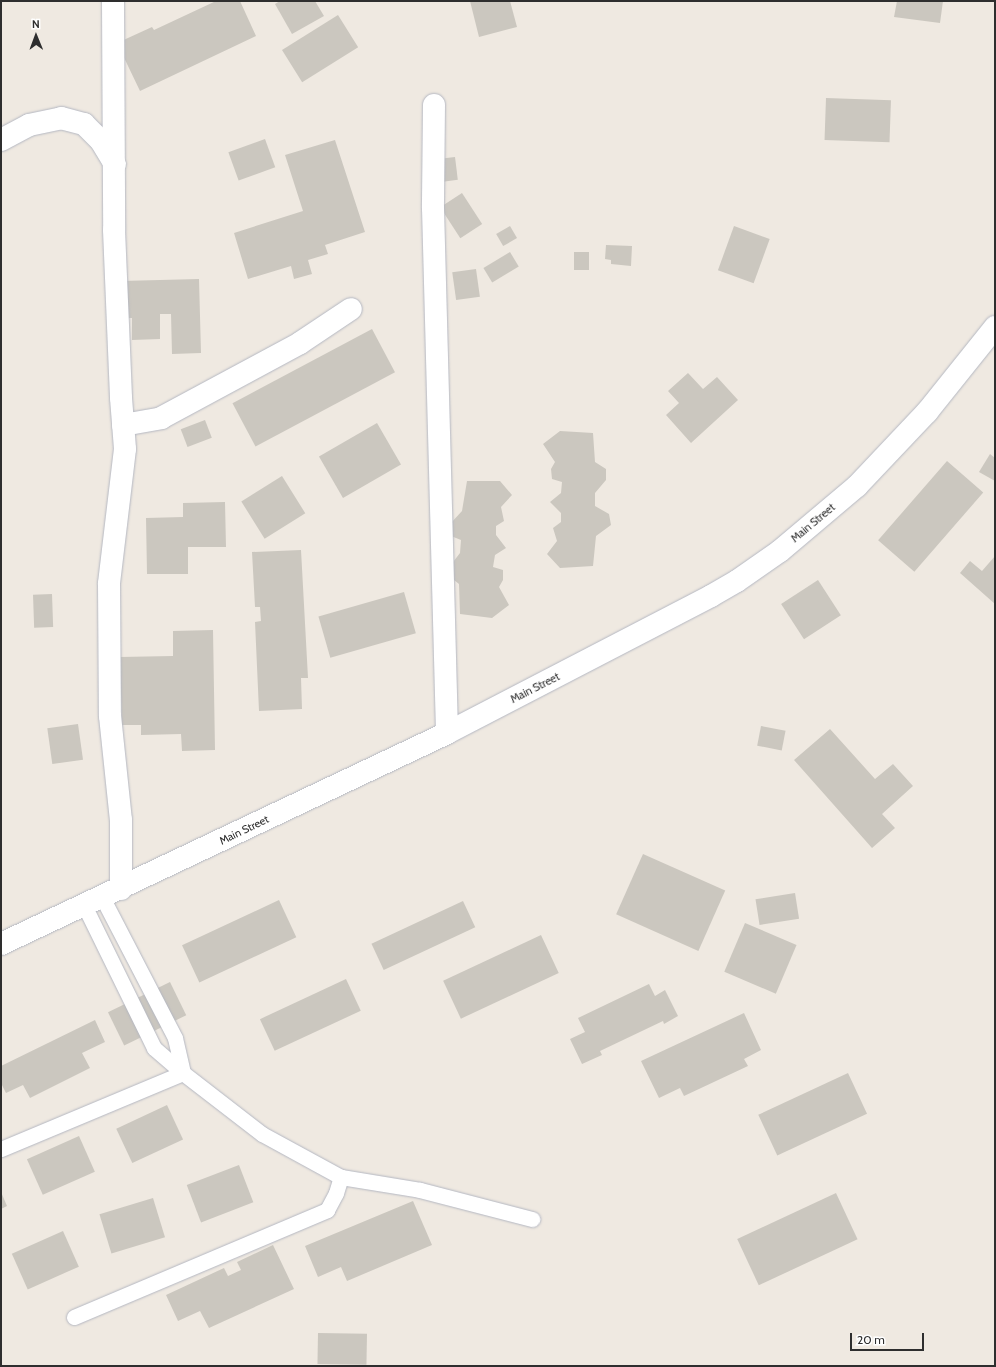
<!DOCTYPE html>
<html>
<head>
<meta charset="utf-8">
<style>
	body { margin:0 }
	#map { position:relative; width:996px; height:1367px; overflow:hidden; background:#efe9e1; font-family:Cabin,sans-serif }
	div>[style] { position:absolute }
	.building>* { inset:0; background:#cbc7bf; transform-origin:0 0 }
	.roads { filter:drop-shadow(0 0 1px #b4b7c1) drop-shadow(0 0 1px #b4b7c1) }
	.service>* { height:15px; margin:-7.5px; padding:0 7.5px; transform-origin:7.5px; border-radius:7.5px; background:#fff }
	.minor>* { height:22px; margin:-11px; padding:0 11px; transform-origin:11px; border-radius:11px; background:#fff }
	.secondary>* { height:22px; margin:-11px; padding:0 11px; transform-origin:11px; border-radius:11px; background:#fff }
	span { translate:-50% -50%; white-space:nowrap; text-align:center; line-height:1.15; -webkit-text-stroke:4px #fff; paint-order:stroke }
	.street-label { font-size:11px; color:#2e2e2e }
	.frame { position:absolute; inset:0; border:2px solid #2e2e2e; pointer-events:none }
	.north { position:absolute; left:16px; top:16px; width:40px; height:40px; -webkit-text-stroke:3px #fff; paint-order:stroke; rotate:359deg; font-size:11px; font-weight:700; line-height:16px; text-align:center; color:#2e2e2e }
	.north::after { content:''; display:block; margin:auto; width:14px; height:18px; background:#2e2e2e; clip-path:polygon(50% 0,100% 100%,50% 72%,0 100%) }
	.scale { position:absolute; left:850px; top:1333px; width:74px; height:18px; box-sizing:border-box; border:2px solid #2e2e2e; border-top:0; padding-left:5px; font-size:12px; line-height:14px; white-space:nowrap; color:#2e2e2e; -webkit-text-stroke:3px #fff; paint-order:stroke }
</style>
</head>
<body>
<div id="map">
	<div class="building">
		<i style="clip-path:polygon(216px 1px,240px 1px,256px 36px,140px 91px,117px 43px,152px 27px,154px 30px)"></i>
		<i style="clip-path:polygon(280px 1px,315px 1px,324px 16px,292px 34px,275px 4px)"></i>
		<i style="clip-path:polygon(470px 1px,510px 1px,517px 27px,479px 37px)"></i>
		<i style="clip-path:polygon(897px 1px,943px 1px,940px 23px,894px 17px)"></i>
		<i style="left:338px;top:15px;width:38px;height:66px;rotate:58deg"></i>
		<i style="left:826px;top:98px;width:65px;height:42px;rotate:2deg"></i>
		<i style="left:265px;top:139px;width:30px;height:39px;rotate:70deg"></i>
		<i style="clip-path:polygon(335px 140px,365px 232px,325px 245px,328px 254px,308px 260px,312px 274px,294px 279px,291px 266px,248px 279px,234px 233px,303px 211px,285px 155px)"></i>
		<i style="left:455px;top:157px;width:23px;height:15px;rotate:83deg"></i>
		<i style="left:462px;top:193px;width:37px;height:26px;rotate:57deg"></i>
		<i style="left:510px;top:226px;width:14px;height:16px;rotate:60deg"></i>
		<i style="left:734px;top:226px;width:38px;height:47px;rotate:20deg"></i>
		<i style="clip-path:polygon(606px 245px,632px 246px,631px 266px,611px 264px,611px 260px,605px 259px)"></i>
		<i style="left:510px;top:252px;width:17px;height:31px;rotate:59deg"></i>
		<i style="left:574px;top:252px;width:15px;height:18px"></i>
		<i style="left:476px;top:269px;width:28px;height:24px;rotate:82deg"></i>
		<i style="clip-path:polygon(199px 279px,201px 353px,172px 354px,171px 314px,160px 314px,160px 339px,132px 340px,132px 318px,122px 318px,121px 281px)"></i>
		<i style="left:372px;top:329px;width:49px;height:158px;rotate:62deg"></i>
		<i style="clip-path:polygon(688px 373px,703px 389px,717px 377px,738px 400px,691px 443px,666px 415px,679px 403px,668px 391px)"></i>
		<i style="left:205px;top:420px;width:19px;height:26px;rotate:69deg"></i>
		<i style="left:377px;top:423px;width:48px;height:67px;rotate:60deg"></i>
		<i style="clip-path:polygon(560px 431px,593px 433px,595px 462px,606px 469px,606px 480px,595px 493px,595px 506px,609px 514px,611px 525px,596px 536px,593px 566px,560px 568px,547px 554px,557px 541px,553px 528px,561px 522px,561px 513px,550px 502px,561px 493px,562px 482px,552px 479px,551px 469px,555px 462px,543px 444px)"></i>
		<i style="clip-path:polygon(990px 454px,995px 458px,995px 481px,979px 472px)"></i>
		<i style="left:947px;top:461px;width:48px;height:105px;rotate:41deg"></i>
		<i style="left:282px;top:476px;width:44px;height:48px;rotate:58deg"></i>
		<i style="clip-path:polygon(467px 481px,500px 481px,512px 495px,501px 507px,504px 521px,496px 526px,496px 535px,506px 548px,495px 555px,493px 567px,503px 570px,503px 580px,499px 587px,509px 605px,492px 618px,460px 614px,459px 584px,449px 576px,450px 566px,460px 553px,461px 540px,451px 536px,450px 524px,462px 511px)"></i>
		<i style="clip-path:polygon(225px 502px,226px 547px,188px 547px,188px 574px,147px 574px,146px 518px,183px 517px,183px 503px)"></i>
		<i style="clip-path:polygon(301px 550px,308px 678px,301px 678px,302px 709px,259px 711px,255px 622px,261px 621px,260px 607px,255px 607px,252px 552px)"></i>
		<i style="clip-path:polygon(995px 556px,995px 604px,960px 573px,970px 561px,982px 571px)"></i>
		<i style="left:818px;top:580px;width:42px;height:44px;rotate:57deg"></i>
		<i style="left:404px;top:592px;width:43px;height:89px;rotate:74deg"></i>
		<i style="left:52px;top:594px;width:33px;height:19px;rotate:88deg"></i>
		<i style="clip-path:polygon(213px 630px,215px 750px,182px 751px,181px 734px,141px 735px,141px 725px,122px 725px,120px 657px,173px 656px,173px 631px)"></i>
		<i style="left:78px;top:724px;width:36px;height:31px;rotate:82deg"></i>
		<i style="left:761px;top:726px;width:25px;height:20px;rotate:11deg"></i>
		<i style="clip-path:polygon(830px 729px,875px 779px,893px 764px,913px 786px,882px 814px,895px 828px,872px 848px,794px 760px)"></i>
		<i style="left:643px;top:854px;width:90px;height:66px;rotate:24deg"></i>
		<i style="left:795px;top:893px;width:26px;height:40px;rotate:81deg"></i>
		<i style="left:279px;top:900px;width:41px;height:107px;rotate:65deg"></i>
		<i style="left:463px;top:901px;width:29px;height:101px;rotate:65deg"></i>
		<i style="left:745px;top:923px;width:56px;height:53px;rotate:23deg"></i>
		<i style="left:541px;top:935px;width:42px;height:108px;rotate:65deg"></i>
		<i style="left:346px;top:979px;width:35px;height:95px;rotate:65deg"></i>
		<i style="left:170px;top:982px;width:37px;height:69px;rotate:64deg"></i>
		<i style="clip-path:polygon(649px 984px,655px 996px,665px 990px,678px 1016px,664px 1024px,663px 1021px,600px 1051px,602px 1055px,582px 1064px,570px 1039px,585px 1032px,578px 1018px)"></i>
		<i style="clip-path:polygon(744px 1013px,761px 1050px,744px 1059px,748px 1066px,684px 1096px,680px 1088px,659px 1098px,641px 1061px)"></i>
		<i style="clip-path:polygon(95px 1020px,105px 1042px,82px 1053px,90px 1068px,30px 1098px,23px 1085px,6px 1093px,1px 1083px,1px 1066px)"></i>
		<i style="left:848px;top:1073px;width:45px;height:99px;rotate:65deg"></i>
		<i style="left:167px;top:1105px;width:38px;height:56px;rotate:65deg"></i>
		<i style="left:79px;top:1136px;width:39px;height:57px;rotate:66deg"></i>
		<i style="left:239px;top:1165px;width:40px;height:56px;rotate:69deg"></i>
		<i style="clip-path:polygon(1px 1192px,7px 1206px,1px 1209px)"></i>
		<i style="left:836px;top:1193px;width:51px;height:109px;rotate:65deg"></i>
		<i style="left:153px;top:1198px;width:41px;height:56px;rotate:73deg"></i>
		<i style="clip-path:polygon(413px 1201px,432px 1245px,347px 1281px,341px 1267px,318px 1277px,305px 1246px)"></i>
		<i style="left:63px;top:1231px;width:39px;height:56px;rotate:66deg"></i>
		<i style="clip-path:polygon(273px 1245px,294px 1289px,209px 1328px,200px 1311px,178px 1321px,166px 1295px,224px 1268px,228px 1276px,241px 1270px,237px 1262px)"></i>
		<i style="left:318px;top:1333px;width:49px;height:31px;rotate:1deg"></i>
	</div>
	<div class="roads">
		<div class="service">
			<i style="left:102px;top:897px;width:159px;rotate:62.6deg"></i>
			<i style="left:175px;top:1038px;width:36px;rotate:77deg"></i>
			<i style="left:84px;top:905px;width:159px;rotate:63.9deg"></i>
			<i style="left:154px;top:1048px;width:38px;rotate:41deg"></i>
			<i style="left:183px;top:1073px;width:100px;rotate:37.7deg"></i>
			<i style="left:262px;top:1134px;width:90px;rotate:28.6deg"></i>
			<i style="left:341px;top:1177px;width:80px;rotate:9.3deg"></i>
			<i style="left:420px;top:1190px;width:116px;rotate:14.5deg"></i>
			<i style="left:1px;top:1149px;width:197px;rotate:-22.7deg"></i>
			<i style="left:74px;top:1317px;width:275px;rotate:-22.9deg"></i>
			<i style="left:327px;top:1210px;width:19px;rotate:-62deg"></i>
			<i style="left:336px;top:1193px;width:17px;rotate:-73deg"></i>
		</div>
		<div class="minor">
			<i style="left:113px;top:1px;width:229px;rotate:89.7deg"></i>
			<i style="left:114px;top:230px;width:168px;rotate:87.6deg"></i>
			<i style="left:121px;top:398px;width:51px;rotate:85.5deg"></i>
			<i style="left:125px;top:449px;width:136px;rotate:96.8deg"></i>
			<i style="left:109px;top:584px;width:132px;rotate:89.6deg"></i>
			<i style="left:110px;top:716px;width:105px;rotate:84deg"></i>
			<i style="left:121px;top:820px;width:69px;rotate:90deg"></i>
			<i style="left:434px;top:105px;width:103px;rotate:90.6deg"></i>
			<i style="left:433px;top:208px;width:525px;rotate:88.47deg"></i>
			<i style="left:1px;top:140px;width:32px;rotate:-28deg"></i>
			<i style="left:29px;top:125px;width:33px;rotate:-12deg"></i>
			<i style="left:61px;top:118px;width:24px;rotate:15deg"></i>
			<i style="left:84px;top:124px;width:24px;rotate:45deg"></i>
			<i style="left:101px;top:141px;width:27px;rotate:59deg"></i>
			<i style="left:123px;top:425px;width:39px;rotate:-10deg"></i>
			<i style="left:161px;top:418px;width:158px;rotate:-28.3deg"></i>
			<i style="left:300px;top:343px;width:61px;rotate:-33.7deg"></i>
		</div>
		<div class="secondary">
			<i style="left:1px;top:944px;width:493px;rotate:-25.3deg"></i>
			<i style="left:447px;top:733px;width:297px;rotate:-27.4deg"></i>
			<i style="left:711px;top:596px;width:30px;rotate:-30deg"></i>
			<i style="left:737px;top:581px;width:52px;rotate:-34.9deg"></i>
			<i style="left:780px;top:551px;width:101px;rotate:-40.2deg"></i>
			<i style="left:857px;top:486px;width:102px;rotate:-46.6deg"></i>
			<i style="left:927px;top:412px;width:109px;rotate:-51.3deg"></i>
		</div>
	</div>
	<div class="street-label">
		<span style="left:813px;top:523px;rotate:-40deg">Main Street</span>
		<span style="left:535px;top:688px;rotate:-27deg">Main Street</span>
		<span style="left:244px;top:830px;rotate:-26deg">Main Street</span>
	</div>
	<div class="frame"></div>
	<div class="north">N</div>
	<div class="scale">20 m</div>
</div>
</body>
</html>
